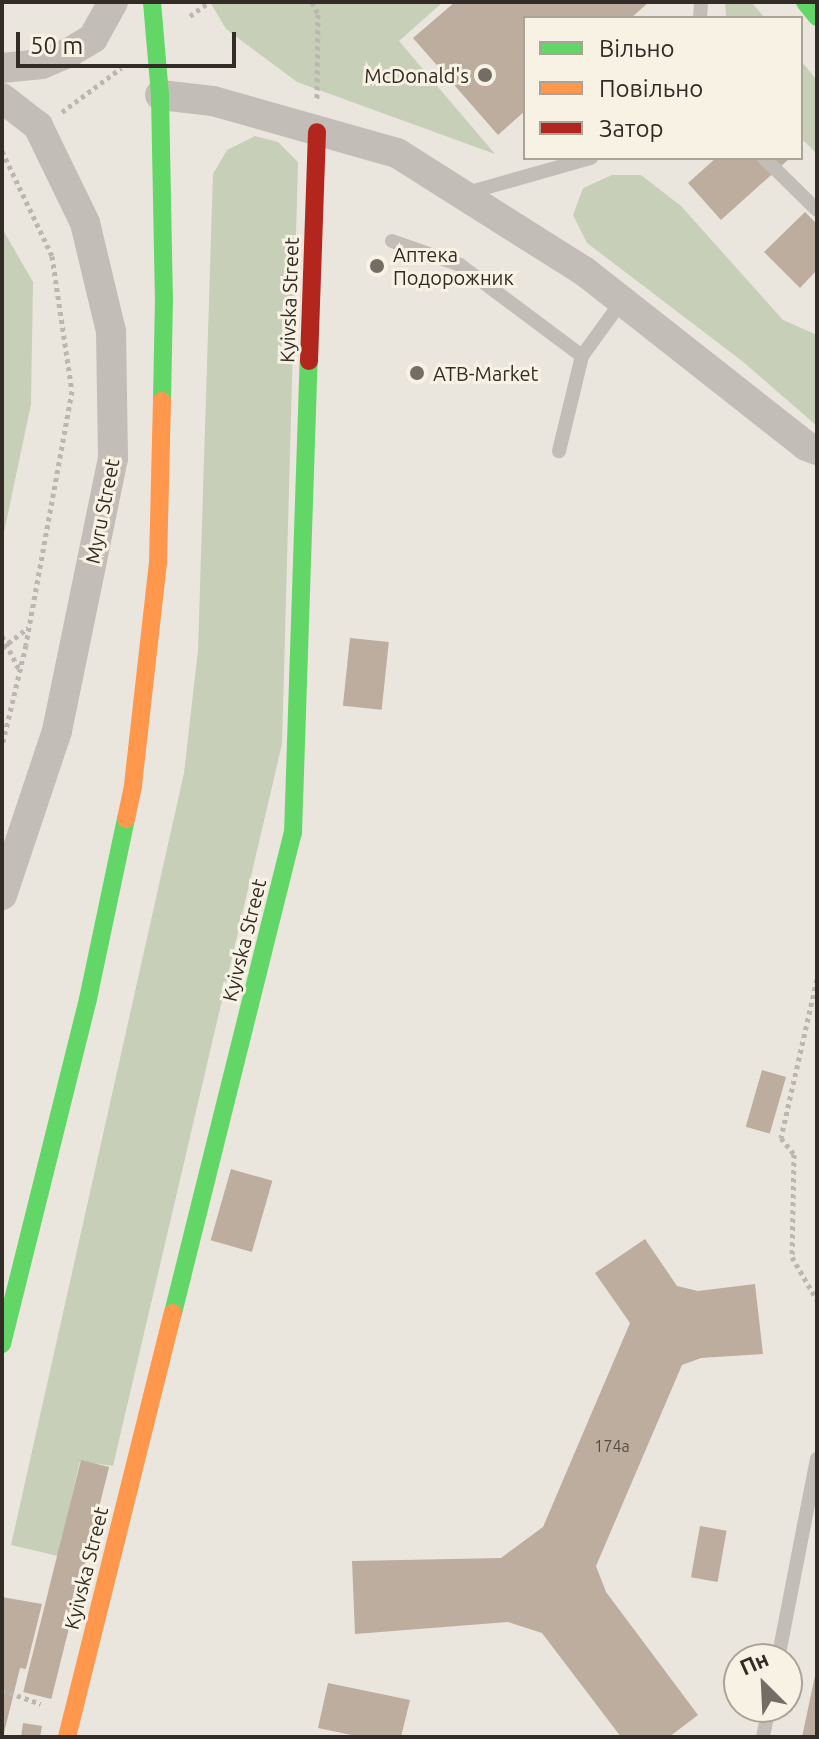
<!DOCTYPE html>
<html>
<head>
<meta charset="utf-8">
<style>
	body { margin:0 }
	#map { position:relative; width:819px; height:1739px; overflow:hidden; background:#eae6dd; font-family:Ubuntu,sans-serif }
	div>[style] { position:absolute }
	.green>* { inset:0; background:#c7cfb8 }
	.building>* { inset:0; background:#bdad9f; transform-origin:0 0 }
	.path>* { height:5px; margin-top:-2.5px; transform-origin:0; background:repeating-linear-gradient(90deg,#bbb6af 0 4px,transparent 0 8px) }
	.lane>* { height:14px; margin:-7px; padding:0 7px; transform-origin:7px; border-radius:7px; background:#c2beb7 }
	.street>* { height:30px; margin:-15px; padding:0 15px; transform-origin:15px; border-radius:15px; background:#c2beb7 }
	.fast>* { height:18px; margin:-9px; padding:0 9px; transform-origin:9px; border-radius:9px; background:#63d668 }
	.slow>* { height:18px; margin:-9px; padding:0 9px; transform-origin:9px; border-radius:9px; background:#ff974d }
	.jam>* { height:18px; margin:-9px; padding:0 9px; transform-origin:9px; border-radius:9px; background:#b3261e }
	.dots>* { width:22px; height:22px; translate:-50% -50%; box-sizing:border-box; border:4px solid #f7f2e4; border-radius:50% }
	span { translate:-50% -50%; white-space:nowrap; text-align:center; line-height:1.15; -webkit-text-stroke:6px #f7f2e4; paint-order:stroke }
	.number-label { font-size:16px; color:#564c44 }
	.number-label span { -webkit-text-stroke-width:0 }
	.poi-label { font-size:20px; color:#332c26 }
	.right { translate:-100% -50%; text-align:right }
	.left { translate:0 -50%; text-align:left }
	.street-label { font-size:20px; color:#332c26 }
	.frame { position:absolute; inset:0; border:4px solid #332c26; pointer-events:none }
	.legend { position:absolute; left:523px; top:16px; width:280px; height:144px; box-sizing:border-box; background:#f7f2e4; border:2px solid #a9a398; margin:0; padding:10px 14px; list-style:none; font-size:24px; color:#332c26 }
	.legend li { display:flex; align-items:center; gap:16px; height:40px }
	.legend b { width:40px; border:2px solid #a9a398 }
	.north { position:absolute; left:723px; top:1643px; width:80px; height:80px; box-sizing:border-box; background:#f7f2e4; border:2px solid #a9a398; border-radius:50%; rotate:336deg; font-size:22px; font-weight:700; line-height:32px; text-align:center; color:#332c26 }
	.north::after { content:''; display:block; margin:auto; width:28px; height:36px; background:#736d66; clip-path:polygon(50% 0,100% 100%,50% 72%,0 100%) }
	.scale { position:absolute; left:16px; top:32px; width:220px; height:36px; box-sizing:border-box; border:4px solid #332c26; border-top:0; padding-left:10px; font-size:24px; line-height:28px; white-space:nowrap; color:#332c26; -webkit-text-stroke:6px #f7f2e4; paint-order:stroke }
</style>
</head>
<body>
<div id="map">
	<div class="green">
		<i style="clip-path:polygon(210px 2px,443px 2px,399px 41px,495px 154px,297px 82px,226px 29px)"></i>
		<i style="clip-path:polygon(725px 2px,751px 2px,765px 18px,726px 18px)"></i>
		<i style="clip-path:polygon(801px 61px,817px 80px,817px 154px,801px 138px)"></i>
		<i style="clip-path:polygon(255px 136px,278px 142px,298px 162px,282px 744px,113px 1466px,80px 1461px,58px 1556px,11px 1545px,184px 773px,198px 650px,213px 174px,227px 150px)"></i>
		<i style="clip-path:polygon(612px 175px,641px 175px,681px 206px,783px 320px,817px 335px,817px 426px,742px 361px,587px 243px,573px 215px,583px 188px)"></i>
		<i style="clip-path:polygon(2px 228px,33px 282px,31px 404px,2px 542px)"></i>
	</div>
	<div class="building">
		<i style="clip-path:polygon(455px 2px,649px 2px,631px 18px,525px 18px,525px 111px,498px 135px,413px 38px)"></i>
		<i style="clip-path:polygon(716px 158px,790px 158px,721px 220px,688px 183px)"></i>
		<i style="clip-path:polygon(805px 212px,817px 224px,817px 270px,800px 288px,764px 252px)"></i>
		<i style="left:350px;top:638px;width:39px;height:68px;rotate:6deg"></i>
		<i style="left:762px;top:1070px;width:25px;height:59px;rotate:16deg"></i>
		<i style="left:231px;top:1169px;width:43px;height:74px;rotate:16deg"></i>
		<i style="clip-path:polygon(645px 1239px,677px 1286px,698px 1291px,755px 1284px,763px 1354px,701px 1358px,682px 1365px,596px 1566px,606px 1592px,698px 1715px,669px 1737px,621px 1737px,542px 1633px,508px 1622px,355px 1634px,352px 1561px,501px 1558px,543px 1527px,630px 1323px,595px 1273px)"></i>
		<i style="left:81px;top:1460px;width:29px;height:239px;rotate:14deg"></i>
		<i style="left:700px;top:1526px;width:27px;height:52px;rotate:10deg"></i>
		<i style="clip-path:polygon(2px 1597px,42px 1604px,26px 1669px,20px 1668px,3px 1737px)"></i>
		<i style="clip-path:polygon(816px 1671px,817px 1737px,802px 1737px)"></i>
		<i style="clip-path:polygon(328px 1683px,410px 1700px,401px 1737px,361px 1737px,318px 1728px)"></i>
		<i style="clip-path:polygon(23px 1723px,42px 1726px,40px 1737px,21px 1737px)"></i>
	</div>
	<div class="path">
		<i style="left:312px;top:2px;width:13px;rotate:63deg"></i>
		<i style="left:318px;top:14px;width:85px;rotate:90.7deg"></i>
		<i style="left:190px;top:16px;width:24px;rotate:-36deg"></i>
		<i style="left:62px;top:112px;width:74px;rotate:-36.7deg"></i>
		<i style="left:2px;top:151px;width:116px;rotate:64.5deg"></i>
		<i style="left:52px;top:256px;width:136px;rotate:81.6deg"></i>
		<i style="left:72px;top:391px;width:258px;rotate:100.3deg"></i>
		<i style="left:26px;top:645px;width:104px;rotate:103.4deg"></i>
		<i style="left:2px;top:636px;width:37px;rotate:63deg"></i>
		<i style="left:2px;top:648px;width:33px;rotate:-38deg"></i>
		<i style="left:817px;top:979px;width:163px;rotate:102.8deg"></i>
		<i style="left:781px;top:1138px;width:21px;rotate:51deg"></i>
		<i style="left:794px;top:1154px;width:103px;rotate:91.1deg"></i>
		<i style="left:792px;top:1257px;width:50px;rotate:59.8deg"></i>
		<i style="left:2px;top:1690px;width:41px;rotate:19.7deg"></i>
	</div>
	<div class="lane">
		<i style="left:700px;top:18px;width:16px;rotate:-86deg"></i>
		<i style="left:764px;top:158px;width:74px;rotate:44.5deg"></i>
		<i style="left:467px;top:193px;width:129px;rotate:-15.8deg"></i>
		<i style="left:392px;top:241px;width:72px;rotate:19.4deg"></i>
		<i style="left:460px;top:265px;width:152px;rotate:36.7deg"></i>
		<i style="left:582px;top:356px;width:98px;rotate:103.6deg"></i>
		<i style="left:582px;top:356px;width:68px;rotate:-54deg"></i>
		<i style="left:778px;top:1659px;width:204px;rotate:-79deg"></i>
		<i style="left:763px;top:1737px;width:31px;rotate:-79deg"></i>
	</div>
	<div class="street">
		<i style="left:2px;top:68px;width:40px;rotate:-5.7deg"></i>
		<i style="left:42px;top:64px;width:30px;rotate:-23deg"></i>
		<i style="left:70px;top:52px;width:27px;rotate:-31deg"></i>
		<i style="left:93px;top:38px;width:41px;rotate:-60.9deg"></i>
		<i style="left:160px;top:95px;width:53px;rotate:6.5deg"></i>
		<i style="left:213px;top:101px;width:191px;rotate:15.8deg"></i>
		<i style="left:397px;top:153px;width:221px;rotate:32.3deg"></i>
		<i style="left:584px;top:271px;width:283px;rotate:38.2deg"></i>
		<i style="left:806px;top:446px;width:12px;rotate:20deg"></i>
		<i style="left:2px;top:98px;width:46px;rotate:37.9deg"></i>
		<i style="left:38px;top:126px;width:108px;rotate:64.1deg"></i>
		<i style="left:85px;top:223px;width:111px;rotate:76.5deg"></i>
		<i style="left:111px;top:331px;width:127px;rotate:89.1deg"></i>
		<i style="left:113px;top:458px;width:279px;rotate:101.6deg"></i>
		<i style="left:57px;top:731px;width:173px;rotate:108.5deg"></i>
	</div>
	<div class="fast">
		<i style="left:152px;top:2px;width:93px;rotate:85.1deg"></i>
		<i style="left:160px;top:95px;width:203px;rotate:88.9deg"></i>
		<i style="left:164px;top:298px;width:103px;rotate:91.1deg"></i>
		<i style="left:805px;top:2px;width:19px;rotate:51deg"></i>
		<i style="left:173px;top:1313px;width:495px;rotate:-76deg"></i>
		<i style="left:293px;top:833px;width:472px;rotate:-88.1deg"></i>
		<i style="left:2px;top:1344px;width:356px;rotate:-76deg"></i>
		<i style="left:88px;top:999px;width:184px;rotate:-78.1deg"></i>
	</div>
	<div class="slow">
		<i style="left:126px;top:819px;width:35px;rotate:-78deg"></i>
		<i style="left:133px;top:785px;width:223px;rotate:-83.6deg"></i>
		<i style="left:158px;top:563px;width:162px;rotate:-88.6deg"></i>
		<i style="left:67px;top:1737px;width:437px;rotate:-76deg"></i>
	</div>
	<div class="jam">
		<i style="left:309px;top:361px;width:229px;rotate:-88deg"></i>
	</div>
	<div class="dots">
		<i style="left:485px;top:75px;background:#736d66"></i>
		<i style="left:377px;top:266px;background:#736d66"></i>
		<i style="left:417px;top:373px;background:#736d66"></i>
	</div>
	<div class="number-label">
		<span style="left:612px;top:1446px">174а</span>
	</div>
	<div class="poi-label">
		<span class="right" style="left:469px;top:75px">McDonald's</span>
		<span class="left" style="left:393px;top:266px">Аптека<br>Подорожник</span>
		<span class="left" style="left:433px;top:373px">ATB-Market</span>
	</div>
	<div class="street-label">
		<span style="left:289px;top:300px;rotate:-88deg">Kyivska Street</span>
		<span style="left:102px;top:511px;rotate:-79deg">Myru Street</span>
		<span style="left:244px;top:940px;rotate:-76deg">Kyivska Street</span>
		<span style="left:86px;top:1568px;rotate:-76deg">Kyivska Street</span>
	</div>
	<div class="frame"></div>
	<ul class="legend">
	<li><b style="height:10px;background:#63d668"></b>Вільно</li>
	<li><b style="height:10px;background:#ff974d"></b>Повільно</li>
	<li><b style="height:10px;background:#b3261e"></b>Затор</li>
	</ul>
	<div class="north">Пн</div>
	<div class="scale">50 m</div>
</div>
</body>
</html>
